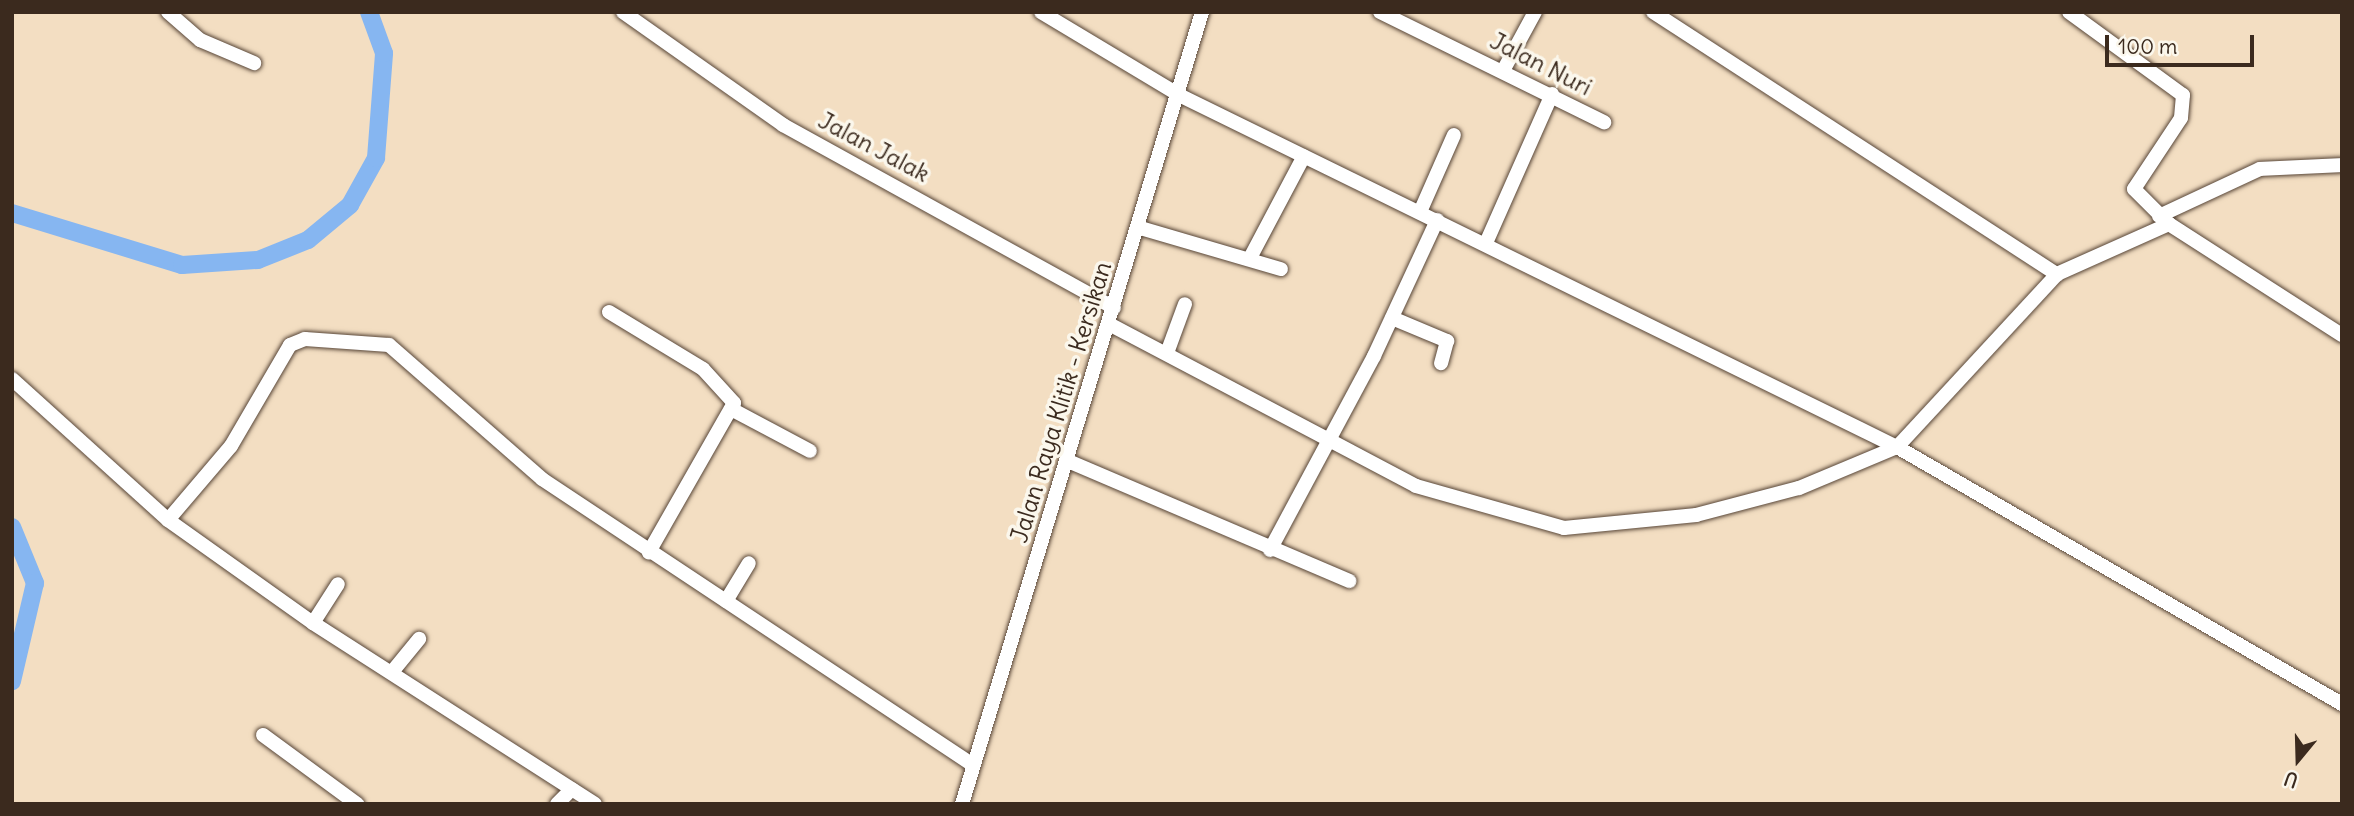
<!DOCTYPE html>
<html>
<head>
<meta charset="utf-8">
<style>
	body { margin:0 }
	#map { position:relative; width:2354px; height:816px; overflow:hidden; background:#f3dec2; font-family:Delius,sans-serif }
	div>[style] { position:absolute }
	.river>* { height:18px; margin:-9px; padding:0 9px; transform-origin:9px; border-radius:9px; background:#86b6f1 }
	.roads { filter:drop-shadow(0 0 2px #574537) drop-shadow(0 0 2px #574537) }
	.minor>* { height:14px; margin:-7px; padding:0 7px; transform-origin:7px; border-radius:7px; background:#fff }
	span { translate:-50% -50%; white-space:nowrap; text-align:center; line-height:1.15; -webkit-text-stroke:7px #fbf7ec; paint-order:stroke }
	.street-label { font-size:24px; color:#3b2a1e }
	.frame { position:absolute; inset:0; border:14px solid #3b2a1e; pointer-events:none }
	.north { position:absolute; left:2263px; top:725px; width:70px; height:70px; -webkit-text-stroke:5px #fbf7ec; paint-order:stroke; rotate:199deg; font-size:19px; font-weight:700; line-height:28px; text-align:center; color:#3b2a1e }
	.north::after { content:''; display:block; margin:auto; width:24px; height:32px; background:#3b2a1e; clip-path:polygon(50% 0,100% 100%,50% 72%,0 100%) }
	.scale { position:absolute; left:2105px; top:35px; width:149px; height:32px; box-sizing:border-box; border:4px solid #3b2a1e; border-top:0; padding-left:9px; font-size:21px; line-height:24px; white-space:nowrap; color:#3b2a1e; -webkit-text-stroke:5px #fbf7ec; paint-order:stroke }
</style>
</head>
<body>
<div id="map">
	<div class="river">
		<i style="left:12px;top:213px;width:178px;rotate:17deg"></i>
		<i style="left:182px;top:265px;width:76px;rotate:-3.8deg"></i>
		<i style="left:258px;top:260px;width:54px;rotate:-21.8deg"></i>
		<i style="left:308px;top:240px;width:55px;rotate:-39.8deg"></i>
		<i style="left:350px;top:205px;width:54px;rotate:-61deg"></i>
		<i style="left:376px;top:158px;width:105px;rotate:-85.6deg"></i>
		<i style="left:384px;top:53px;width:44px;rotate:-110.1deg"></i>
		<i style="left:12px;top:527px;width:61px;rotate:67.7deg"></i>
		<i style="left:35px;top:583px;width:101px;rotate:103.2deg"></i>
	</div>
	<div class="roads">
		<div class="minor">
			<i style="left:168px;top:12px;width:43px;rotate:41.2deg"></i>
			<i style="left:200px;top:40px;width:59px;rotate:23.1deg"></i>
			<i style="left:623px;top:12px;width:196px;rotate:35.2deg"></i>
			<i style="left:783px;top:125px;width:378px;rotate:28.9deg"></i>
			<i style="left:1041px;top:12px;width:161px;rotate:31deg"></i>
			<i style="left:1179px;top:95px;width:800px;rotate:26.12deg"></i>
			<i style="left:1897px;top:447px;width:236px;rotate:-47.2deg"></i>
			<i style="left:1380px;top:12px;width:250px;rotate:26.2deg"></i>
			<i style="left:1653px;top:12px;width:482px;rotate:33deg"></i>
			<i style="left:2057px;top:274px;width:123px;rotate:-24.1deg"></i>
			<i style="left:2169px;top:224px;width:206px;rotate:32.7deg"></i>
			<i style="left:2069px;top:12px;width:141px;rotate:36.1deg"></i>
			<i style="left:2183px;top:95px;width:23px;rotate:95deg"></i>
			<i style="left:2181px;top:118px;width:85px;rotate:123.5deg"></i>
			<i style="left:2134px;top:189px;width:49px;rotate:45deg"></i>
			<i style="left:1504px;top:69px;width:65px;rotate:-61.5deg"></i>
			<i style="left:1420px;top:212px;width:84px;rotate:-66.2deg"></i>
			<i style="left:2159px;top:216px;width:111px;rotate:-25deg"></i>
			<i style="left:2260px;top:169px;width:82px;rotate:-2.8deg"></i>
			<i style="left:1137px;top:227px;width:150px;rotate:16.3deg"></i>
			<i style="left:1486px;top:243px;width:163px;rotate:-66.1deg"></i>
			<i style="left:1250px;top:258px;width:115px;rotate:-62.1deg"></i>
			<i style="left:609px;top:312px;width:110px;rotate:31.2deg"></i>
			<i style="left:703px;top:369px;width:46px;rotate:47.6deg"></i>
			<i style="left:734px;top:403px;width:172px;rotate:119.7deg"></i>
			<i style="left:1392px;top:318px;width:60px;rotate:22.7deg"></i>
			<i style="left:1447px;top:341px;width:23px;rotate:105deg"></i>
			<i style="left:1109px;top:324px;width:347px;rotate:27.8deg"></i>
			<i style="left:1416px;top:486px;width:154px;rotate:15.8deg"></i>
			<i style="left:1564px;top:528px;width:133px;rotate:-5.6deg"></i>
			<i style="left:1696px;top:515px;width:106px;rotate:-14.7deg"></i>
			<i style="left:1799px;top:488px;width:106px;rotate:-22.7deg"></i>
			<i style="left:1897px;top:447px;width:514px;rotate:30.01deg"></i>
			<i style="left:1167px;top:353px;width:52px;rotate:-69.8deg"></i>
			<i style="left:12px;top:379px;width:210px;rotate:42.1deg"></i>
			<i style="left:168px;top:520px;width:178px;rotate:35.4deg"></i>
			<i style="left:313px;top:623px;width:335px;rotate:32.7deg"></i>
			<i style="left:733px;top:410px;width:87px;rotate:28deg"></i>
			<i style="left:1068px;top:461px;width:306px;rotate:23.1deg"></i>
			<i style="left:168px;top:520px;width:97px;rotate:-49.6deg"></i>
			<i style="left:231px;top:446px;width:117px;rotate:-59.7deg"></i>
			<i style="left:290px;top:345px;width:16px;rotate:-22deg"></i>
			<i style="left:305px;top:339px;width:84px;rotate:4.1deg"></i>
			<i style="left:389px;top:345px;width:203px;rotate:41.2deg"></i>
			<i style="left:542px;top:479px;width:517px;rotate:33.57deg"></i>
			<i style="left:1270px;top:550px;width:220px;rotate:-61.8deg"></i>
			<i style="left:1374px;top:356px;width:150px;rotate:-65.1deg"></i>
			<i style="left:726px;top:601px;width:44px;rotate:-58.8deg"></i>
			<i style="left:313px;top:623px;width:46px;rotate:-57.3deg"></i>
			<i style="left:392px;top:672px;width:43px;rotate:-50.7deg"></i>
			<i style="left:263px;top:735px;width:117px;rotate:36.3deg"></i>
			<i style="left:557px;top:804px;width:21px;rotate:-45deg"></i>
			<i style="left:962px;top:804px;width:828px;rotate:-73.14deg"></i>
		</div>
	</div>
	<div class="street-label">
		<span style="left:1541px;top:64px;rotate:27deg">Jalan Nuri</span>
		<span style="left:874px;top:147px;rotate:28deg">Jalan Jalak</span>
		<span style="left:1061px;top:402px;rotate:-73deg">Jalan Raya Klitik - Kersikan</span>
	</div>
	<div class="frame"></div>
	<div class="north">U</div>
	<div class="scale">100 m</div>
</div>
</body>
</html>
